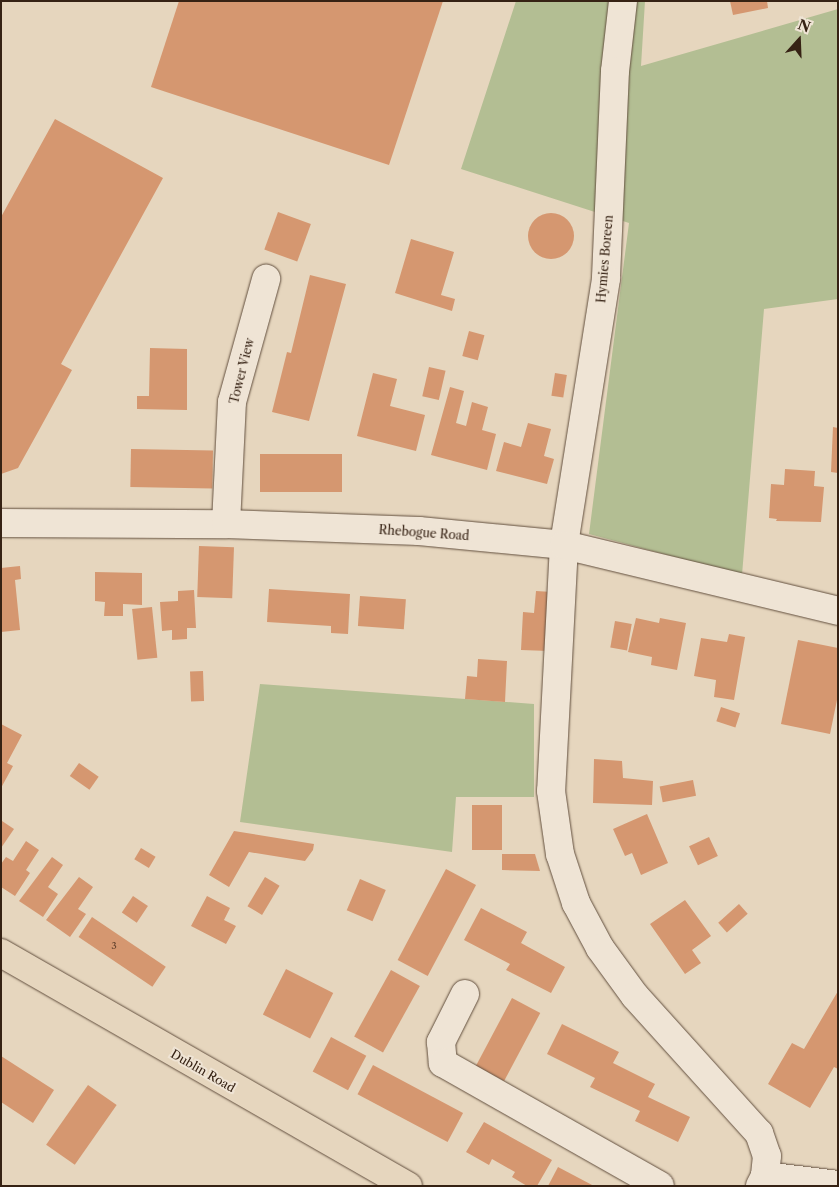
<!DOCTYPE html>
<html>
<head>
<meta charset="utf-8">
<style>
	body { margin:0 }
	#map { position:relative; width:839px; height:1187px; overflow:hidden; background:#e6d6be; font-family:"Libre Caslon Text",serif }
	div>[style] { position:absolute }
	.green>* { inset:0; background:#b3be93 }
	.building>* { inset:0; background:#d59770; transform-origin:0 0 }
	.round { border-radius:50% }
	.roads { filter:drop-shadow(0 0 1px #624f3e) drop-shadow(0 0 1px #624f3e) }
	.minor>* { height:28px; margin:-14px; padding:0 14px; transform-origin:14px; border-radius:14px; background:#efe4d5 }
	.major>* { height:28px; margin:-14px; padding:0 14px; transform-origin:14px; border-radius:14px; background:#e6d6be }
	span { translate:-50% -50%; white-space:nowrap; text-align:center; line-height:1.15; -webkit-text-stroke:4px #efe4d5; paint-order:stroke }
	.number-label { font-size:10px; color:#5e3f2b }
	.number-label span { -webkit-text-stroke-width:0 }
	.street-label { font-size:12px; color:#362214 }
	.frame { position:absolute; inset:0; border:2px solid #362214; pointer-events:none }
	.north { position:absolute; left:774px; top:15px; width:50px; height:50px; -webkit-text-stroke:4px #efe4d5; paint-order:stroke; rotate:20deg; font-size:14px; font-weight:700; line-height:20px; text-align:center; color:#362214 }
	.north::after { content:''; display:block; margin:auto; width:18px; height:22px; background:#362214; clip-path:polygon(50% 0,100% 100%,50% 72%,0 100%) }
</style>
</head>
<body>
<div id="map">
	<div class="green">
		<i style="clip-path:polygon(516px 1px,645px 1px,641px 66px,838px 9px,838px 299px,764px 309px,742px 575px,589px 534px,629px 223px,461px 169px)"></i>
		<i style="clip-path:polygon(260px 684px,534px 704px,534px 797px,456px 797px,452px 852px,240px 822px)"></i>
	</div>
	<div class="building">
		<i style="clip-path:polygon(179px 1px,443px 1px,389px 165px,151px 87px)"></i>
		<i style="clip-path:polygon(730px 1px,767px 1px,768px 8px,733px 15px)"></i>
		<i style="clip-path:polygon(55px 119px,163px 178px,61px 364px,72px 370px,38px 432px,18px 468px,1px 474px,1px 217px)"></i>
		<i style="left:278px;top:212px;width:35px;height:40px;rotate:20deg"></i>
		<i class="round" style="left:528px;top:213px;width:46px;height:46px"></i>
		<i style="clip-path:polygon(411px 239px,454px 252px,441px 295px,455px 299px,452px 311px,395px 293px)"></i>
		<i style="clip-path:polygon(310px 275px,346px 284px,309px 421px,272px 412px,287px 352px,291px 353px)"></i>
		<i style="left:469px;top:331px;width:16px;height:26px;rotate:15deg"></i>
		<i style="clip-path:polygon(150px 348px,187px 349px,187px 410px,137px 409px,137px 396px,149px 396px)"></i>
		<i style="left:429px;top:367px;width:17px;height:30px;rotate:13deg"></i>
		<i style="clip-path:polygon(373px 373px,397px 379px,390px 406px,425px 415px,416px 451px,357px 436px)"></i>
		<i style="left:555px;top:373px;width:12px;height:23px;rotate:9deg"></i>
		<i style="clip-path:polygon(450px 387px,464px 391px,456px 423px,466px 426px,472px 402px,488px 407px,482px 430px,496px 434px,487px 470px,431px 455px)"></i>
		<i style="clip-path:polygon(528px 423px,551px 429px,544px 456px,554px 459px,547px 484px,496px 471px,504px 442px,521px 447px)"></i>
		<i style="clip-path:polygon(833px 427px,838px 428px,838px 473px,831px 472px)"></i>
		<i style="left:131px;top:449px;width:82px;height:38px;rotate:1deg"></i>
		<i style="left:342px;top:454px;width:38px;height:82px;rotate:90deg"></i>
		<i style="clip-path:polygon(785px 469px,815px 471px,814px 486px,824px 487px,821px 522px,776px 521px,777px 519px,769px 518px,771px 484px,784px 485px)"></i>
		<i style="left:199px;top:546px;width:35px;height:51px;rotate:2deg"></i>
		<i style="clip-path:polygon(20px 566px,21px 579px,15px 580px,20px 630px,1px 632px,1px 568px)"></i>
		<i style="clip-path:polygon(95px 572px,142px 573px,142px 605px,123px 604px,123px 616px,104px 616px,105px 602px,95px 601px)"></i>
		<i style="clip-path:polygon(269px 589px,350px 594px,348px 634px,331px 633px,331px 626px,267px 622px)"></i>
		<i style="clip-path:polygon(194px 590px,196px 628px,187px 628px,187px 639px,172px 640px,172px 630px,162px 631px,160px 602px,178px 601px,178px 591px)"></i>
		<i style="clip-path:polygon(536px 591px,552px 592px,549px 651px,521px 650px,523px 612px,534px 613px)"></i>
		<i style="left:360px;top:596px;width:46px;height:30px;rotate:4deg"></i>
		<i style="left:152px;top:607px;width:51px;height:20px;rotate:84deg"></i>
		<i style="clip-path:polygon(636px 618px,659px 623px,660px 618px,686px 623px,677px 670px,651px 665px,652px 657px,628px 652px)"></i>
		<i style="left:615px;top:621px;width:17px;height:27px;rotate:10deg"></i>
		<i style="clip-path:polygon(729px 634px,745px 637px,734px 700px,714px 697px,716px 680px,694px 676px,701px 638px,727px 642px)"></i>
		<i style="clip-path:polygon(798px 640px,838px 648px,838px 695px,830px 734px,781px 724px)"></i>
		<i style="clip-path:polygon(478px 659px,507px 661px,505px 702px,465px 699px,467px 676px,477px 677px)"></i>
		<i style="left:203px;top:671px;width:30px;height:13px;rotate:88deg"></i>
		<i style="left:721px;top:707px;width:20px;height:15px;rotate:18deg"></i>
		<i style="clip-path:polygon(1px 724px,22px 735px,7px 763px,13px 766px,1px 788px)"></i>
		<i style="clip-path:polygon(594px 759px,622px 761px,623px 778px,653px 781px,652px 805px,593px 803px)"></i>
		<i style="left:79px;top:763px;width:24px;height:16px;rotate:35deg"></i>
		<i style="left:693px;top:780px;width:16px;height:34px;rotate:79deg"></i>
		<i style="left:472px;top:805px;width:30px;height:45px"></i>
		<i style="clip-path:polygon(647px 814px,668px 863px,641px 875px,632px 853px,625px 856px,613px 829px)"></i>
		<i style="clip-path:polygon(2px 821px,14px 829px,1px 848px,1px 822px)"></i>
		<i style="clip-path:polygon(234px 831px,314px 844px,313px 850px,305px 861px,249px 852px,229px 887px,209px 875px)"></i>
		<i style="left:709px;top:837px;width:21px;height:22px;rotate:65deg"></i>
		<i style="clip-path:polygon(26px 841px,39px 850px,26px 870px,30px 873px,15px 896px,1px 887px,1px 864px,6px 857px,13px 861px)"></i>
		<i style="left:141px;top:848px;width:17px;height:13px;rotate:31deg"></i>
		<i style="clip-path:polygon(502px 854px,535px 854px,540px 871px,502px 870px)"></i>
		<i style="clip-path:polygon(52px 857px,63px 865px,48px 887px,58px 894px,43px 917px,19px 901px)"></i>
		<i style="left:446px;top:869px;width:34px;height:103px;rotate:28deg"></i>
		<i style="clip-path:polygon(79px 877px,93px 887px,78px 909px,86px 914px,70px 937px,46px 920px)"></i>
		<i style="left:265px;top:877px;width:17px;height:34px;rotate:31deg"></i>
		<i style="left:360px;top:879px;width:28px;height:34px;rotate:23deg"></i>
		<i style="left:133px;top:896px;width:18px;height:20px;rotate:34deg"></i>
		<i style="clip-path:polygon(207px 896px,230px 908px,224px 920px,236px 926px,226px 944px,191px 926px)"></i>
		<i style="clip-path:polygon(685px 900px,711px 936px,692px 950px,701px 963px,685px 974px,650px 924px)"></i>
		<i style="left:739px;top:904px;width:13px;height:28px;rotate:48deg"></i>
		<i style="clip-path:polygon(481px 908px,527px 932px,521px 943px,565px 967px,551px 993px,506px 970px,510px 964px,464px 940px)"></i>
		<i style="left:92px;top:917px;width:89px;height:24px;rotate:34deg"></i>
		<i style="left:286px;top:969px;width:53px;height:51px;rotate:27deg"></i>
		<i style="left:391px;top:970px;width:33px;height:76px;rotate:29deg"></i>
		<i style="clip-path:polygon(838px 991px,838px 1069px,834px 1067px,810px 1108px,768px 1084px,792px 1043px,804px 1049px)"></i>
		<i style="left:512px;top:998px;width:32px;height:77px;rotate:28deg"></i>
		<i style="clip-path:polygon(562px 1024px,619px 1052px,613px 1063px,655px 1084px,648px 1097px,690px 1117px,678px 1142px,635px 1121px,640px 1111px,590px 1087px,595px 1078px,547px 1054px)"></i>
		<i style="left:331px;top:1037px;width:40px;height:39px;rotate:28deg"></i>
		<i style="clip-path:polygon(1px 1056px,54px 1090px,33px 1123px,1px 1102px)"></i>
		<i style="left:373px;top:1065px;width:102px;height:33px;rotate:28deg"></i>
		<i style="left:88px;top:1085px;width:35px;height:73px;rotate:35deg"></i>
		<i style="clip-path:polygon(484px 1122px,552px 1160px,537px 1186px,527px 1186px,512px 1177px,515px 1172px,492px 1159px,489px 1165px,466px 1152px)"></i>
		<i style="clip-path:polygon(558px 1167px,594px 1186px,548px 1186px)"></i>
	</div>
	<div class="roads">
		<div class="minor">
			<i style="left:623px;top:1px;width:70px;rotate:96.5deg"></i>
			<i style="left:615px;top:71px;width:208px;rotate:92.5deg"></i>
			<i style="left:606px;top:279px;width:269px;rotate:99deg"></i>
			<i style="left:564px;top:545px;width:246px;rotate:93deg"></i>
			<i style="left:551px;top:791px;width:64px;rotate:81.9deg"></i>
			<i style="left:560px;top:854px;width:52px;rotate:71.9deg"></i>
			<i style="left:576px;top:903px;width:51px;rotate:61.9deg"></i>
			<i style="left:600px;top:948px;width:59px;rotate:53.9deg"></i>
			<i style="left:635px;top:996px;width:185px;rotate:47.9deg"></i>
			<i style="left:759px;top:1133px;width:24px;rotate:71deg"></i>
			<i style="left:767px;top:1156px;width:20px;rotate:96deg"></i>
			<i style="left:765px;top:1176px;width:11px;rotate:117deg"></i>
			<i style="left:1px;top:523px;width:225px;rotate:0.3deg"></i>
			<i style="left:226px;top:524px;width:193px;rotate:2.1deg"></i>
			<i style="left:419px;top:531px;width:146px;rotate:5.5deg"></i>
			<i style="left:564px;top:545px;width:282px;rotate:13.5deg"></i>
			<i style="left:226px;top:524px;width:122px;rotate:-87.2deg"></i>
			<i style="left:232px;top:402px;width:128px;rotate:-74.5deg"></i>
			<i style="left:465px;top:994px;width:54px;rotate:116.6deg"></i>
			<i style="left:441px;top:1042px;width:21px;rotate:85deg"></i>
			<i style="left:443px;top:1063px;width:249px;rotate:29.5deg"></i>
			<i style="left:765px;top:1176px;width:74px;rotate:7deg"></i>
		</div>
		<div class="major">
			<i style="left:1px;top:953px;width:469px;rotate:29.8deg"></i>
		</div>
	</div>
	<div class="number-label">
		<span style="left:114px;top:946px">3</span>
	</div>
	<div class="street-label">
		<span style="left:605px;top:259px;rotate:-85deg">Hymies Boreen</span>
		<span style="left:242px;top:371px;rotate:-76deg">Tower View</span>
		<span style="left:424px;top:533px;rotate:4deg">Rhebogue Road</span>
		<span style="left:203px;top:1071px;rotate:30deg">Dublin Road</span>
	</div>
	<div class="frame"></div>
	<div class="north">N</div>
</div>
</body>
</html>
